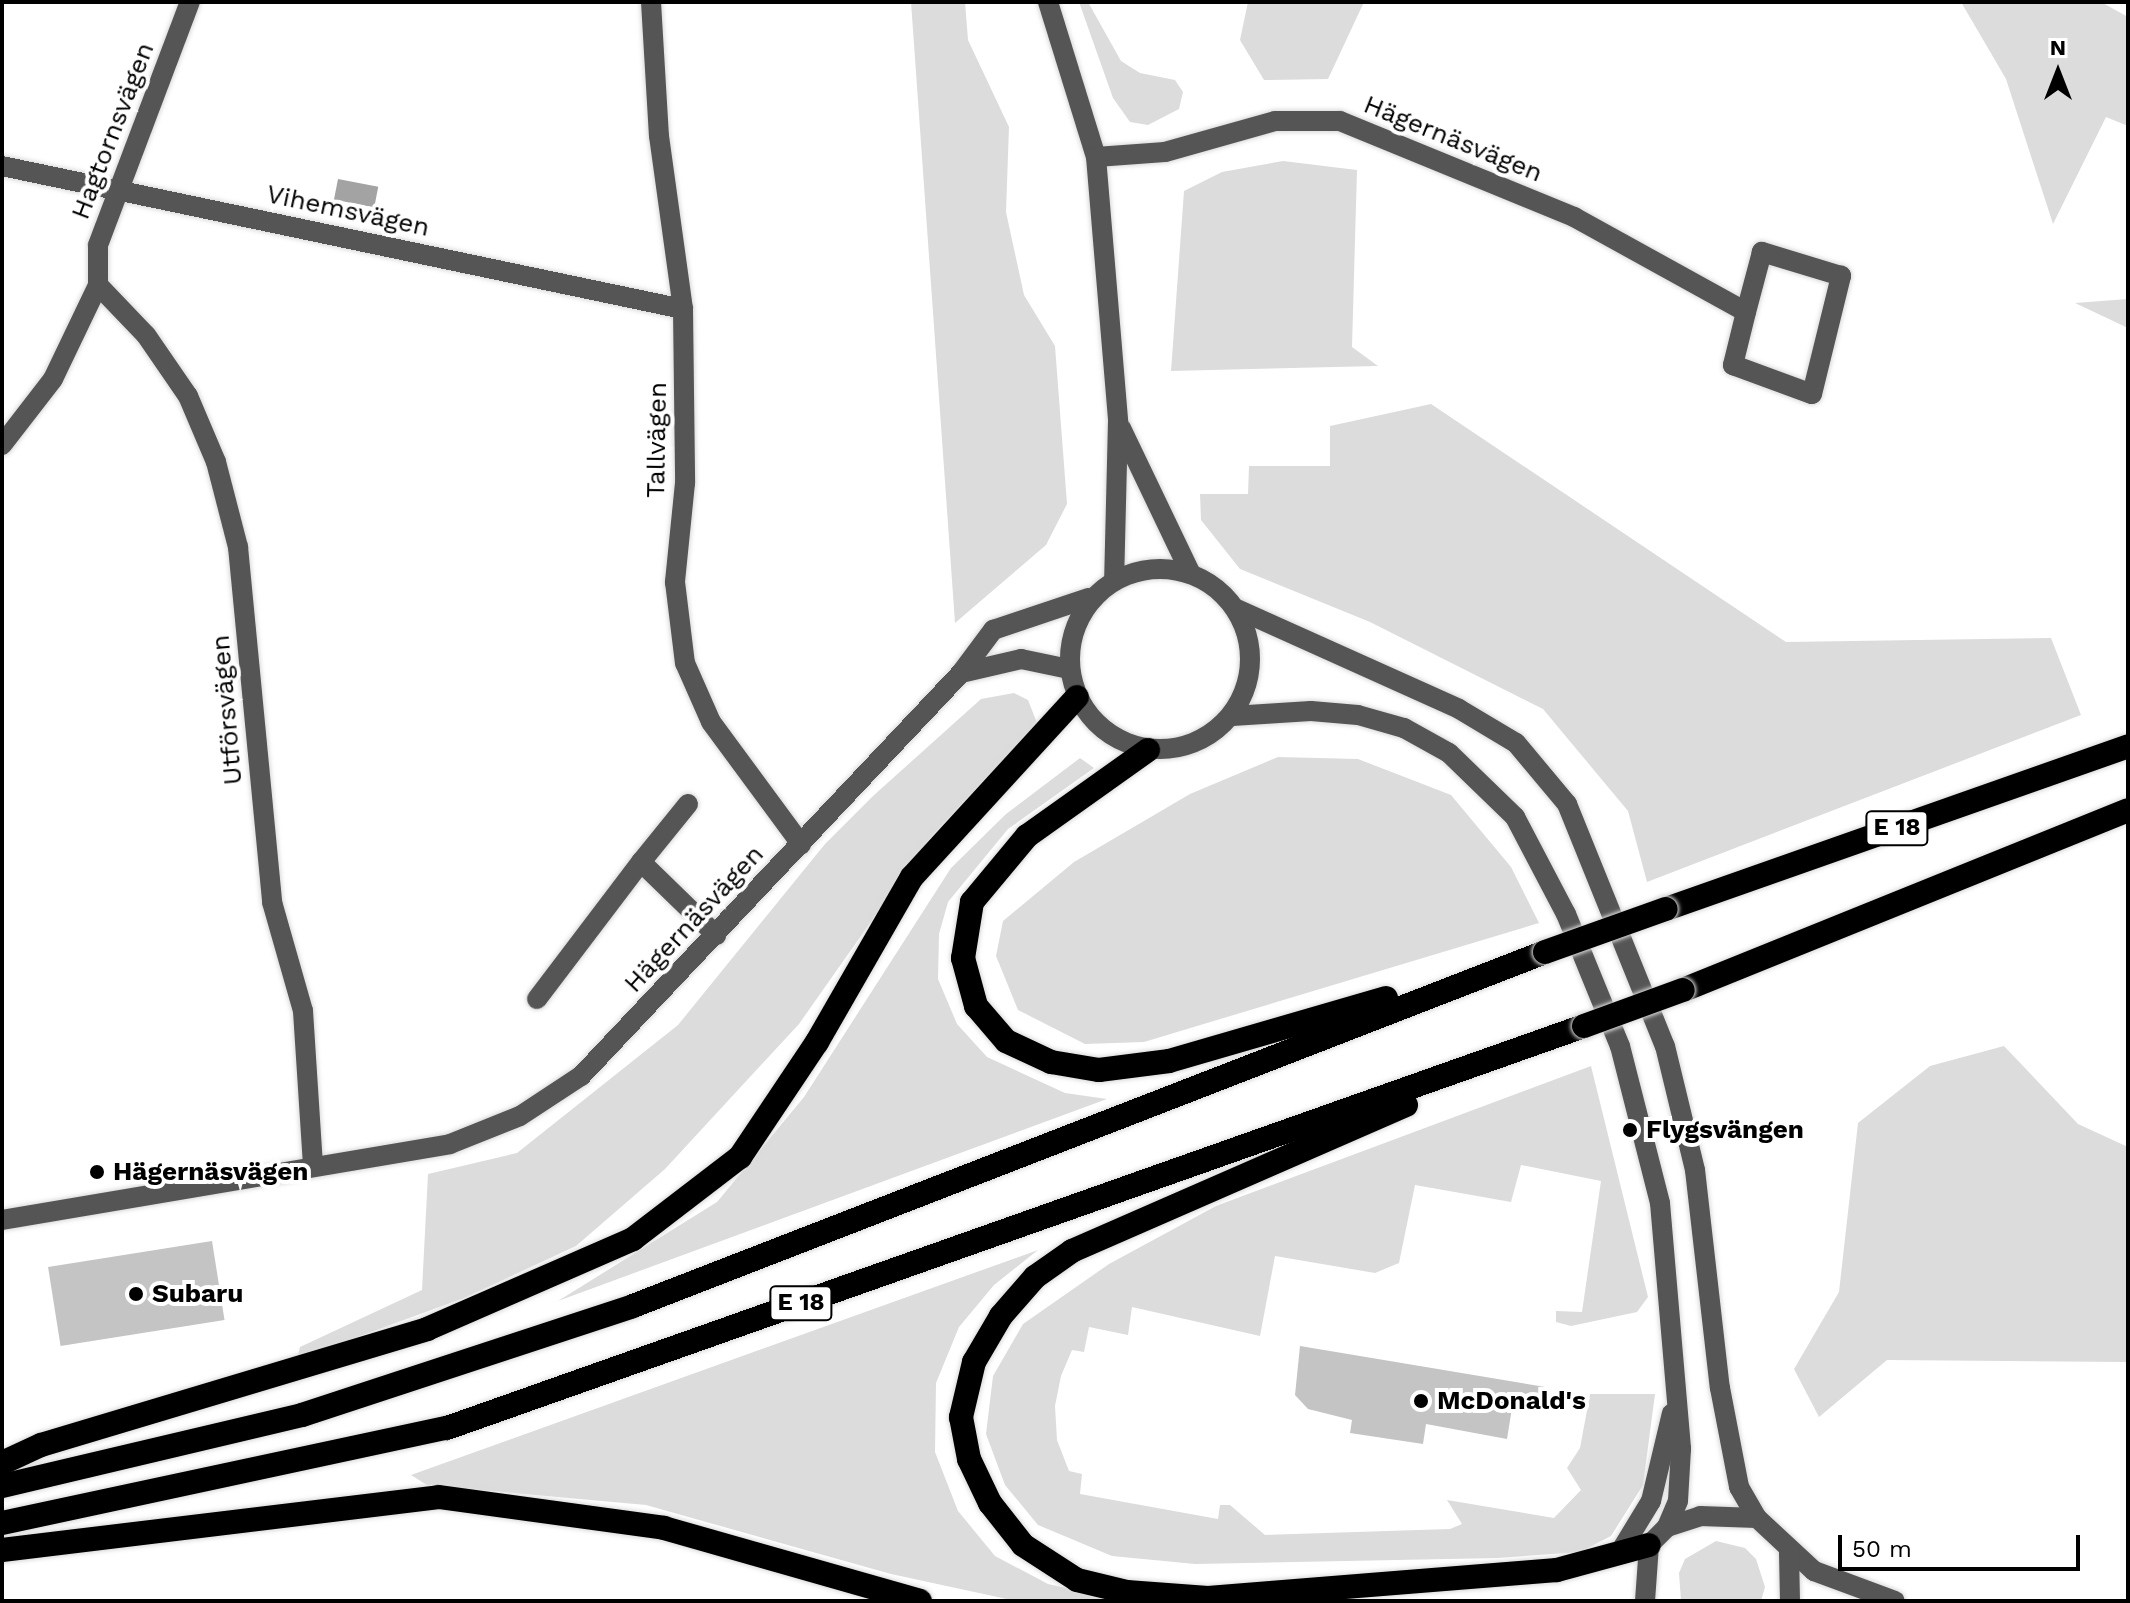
<!DOCTYPE html>
<html>
<head>
<meta charset="utf-8">
<style>
	body { margin:0 }
	#map { position:relative; width:2130px; height:1603px; overflow:hidden; background:#fff; font-family:"Work Sans",sans-serif }
	div>[style] { position:absolute }
	.green>* { inset:0; background:#dcdcdc }
	.water>* { inset:0; background:#a3a3a3; transform-origin:0 0 }
	.building>* { inset:0; background:#c4c4c4; transform-origin:0 0 }
	.roads { filter:drop-shadow(0 0 2px #dbdbdb) drop-shadow(0 0 2px #dbdbdb) }
	.minor>* { height:20px; margin:-10px; padding:0 10px; transform-origin:10px; border-radius:10px; background:#555 }
	.minor>.ring { margin:-10px; padding:0; box-sizing:content-box; background:none; border:20px solid #555; border-radius:50% }
	.highway>* { height:24px; margin:-12px; padding:0 12px; transform-origin:12px; border-radius:12px; background:#000 }
	.bridges { filter:drop-shadow(0 0 2px #dbdbdb) drop-shadow(0 0 2px #dbdbdb) }
	.highway-bridge>* { height:24px; margin:-12px; padding:0 12px; transform-origin:12px; border-radius:12px; background:#000 }
	.dots>* { width:22px; height:22px; translate:-50% -50%; box-sizing:border-box; border:4px solid #fff; border-radius:50% }
	span { translate:-50% -50%; white-space:nowrap; text-align:center; line-height:1.15; -webkit-text-stroke:8px #fff; paint-order:stroke }
	.shield-label span { padding:2px 6px; background:#fff; border:2px solid; border-radius:6px; -webkit-text-stroke-width:0 }
	.shield-label { font-size:24px; color:#000; font-weight:700 }
	.street-label { font-size:26px; color:#000 }
	.poi-label { font-size:26px; color:#000; font-weight:700 }
	.left { translate:0 -50%; text-align:left }
	.frame { position:absolute; inset:0; border:4px solid #000; pointer-events:none }
	.north { position:absolute; left:2018px; top:32px; width:80px; height:80px; -webkit-text-stroke:6px #fff; paint-order:stroke; rotate:0deg; font-size:22px; font-weight:700; line-height:32px; text-align:center; color:#000 }
	.north::after { content:''; display:block; margin:auto; width:28px; height:36px; background:#000; clip-path:polygon(50% 0,100% 100%,50% 72%,0 100%) }
	.scale { position:absolute; left:1838px; top:1535px; width:242px; height:36px; box-sizing:border-box; border:4px solid #000; border-top:0; padding-left:10px; font-size:24px; line-height:28px; white-space:nowrap; color:#000; -webkit-text-stroke:6px #fff; paint-order:stroke }
</style>
</head>
<body>
<div id="map">
	<div class="green">
		<i style="clip-path:polygon(911px 2px,965px 2px,968px 40px,1009px 127px,1006px 212px,1024px 295px,1055px 346px,1067px 504px,1046px 545px,955px 623px)"></i>
		<i style="clip-path:polygon(1079px 2px,1088px 2px,1121px 61px,1140px 73px,1175px 80px,1183px 92px,1179px 109px,1148px 125px,1130px 122px,1113px 98px)"></i>
		<i style="clip-path:polygon(1248px 2px,1364px 2px,1328px 79px,1264px 80px,1240px 40px)"></i>
		<i style="clip-path:polygon(1961px 2px,2101px 2px,2128px 17px,2128px 126px,2106px 117px,2053px 224px,2006px 79px)"></i>
		<i style="clip-path:polygon(1283px 161px,1357px 170px,1352px 347px,1378px 366px,1171px 371px,1184px 191px,1222px 172px)"></i>
		<i style="clip-path:polygon(2128px 299px,2128px 328px,2075px 303px)"></i>
		<i style="clip-path:polygon(1431px 404px,1786px 642px,2051px 638px,2081px 715px,1647px 882px,1628px 811px,1543px 709px,1370px 622px,1240px 569px,1201px 520px,1200px 494px,1248px 494px,1249px 466px,1330px 466px,1330px 426px)"></i>
		<i style="clip-path:polygon(1014px 693px,1028px 700px,1037px 723px,929px 839px,799px 1024px,665px 1169px,576px 1246px,464px 1298px,297px 1359px,300px 1347px,422px 1290px,428px 1174px,517px 1153px,678px 1025px,825px 844px,873px 796px,981px 699px)"></i>
		<i style="clip-path:polygon(1278px 757px,1358px 759px,1451px 795px,1511px 867px,1539px 923px,1144px 1042px,1085px 1044px,1018px 1010px,996px 956px,1003px 921px,1074px 862px,1190px 794px)"></i>
		<i style="clip-path:polygon(1080px 758px,1094px 768px,1008px 829px,948px 902px,939px 934px,938px 979px,957px 1024px,987px 1057px,1065px 1093px,1107px 1099px,558px 1301px,717px 1202px,804px 1097px,951px 868px,1006px 814px)"></i>
		<i style="clip-path:polygon(2004px 1046px,2078px 1124px,2128px 1147px,2128px 1362px,1887px 1360px,1819px 1417px,1794px 1369px,1839px 1292px,1858px 1123px,1930px 1066px)"></i>
		<i style="clip-path:polygon(1591px 1066px,1648px 1297px,1637px 1312px,1571px 1326px,1556px 1322px,1556px 1311px,1582px 1312px,1601px 1181px,1521px 1165px,1511px 1202px,1415px 1185px,1399px 1263px,1375px 1273px,1275px 1256px,1260px 1336px,1132px 1307px,1128px 1335px,1089px 1327px,1084px 1352px,1072px 1350px,1061px 1376px,1055px 1406px,1057px 1440px,1069px 1471px,1082px 1474px,1080px 1494px,1218px 1519px,1220px 1505px,1230px 1505px,1265px 1535px,1450px 1529px,1462px 1524px,1447px 1500px,1554px 1518px,1581px 1490px,1567px 1468px,1580px 1448px,1590px 1394px,1655px 1394px,1643px 1485px,1611px 1536px,1580px 1552px,1498px 1558px,1195px 1564px,1112px 1556px,1038px 1525px,1005px 1485px,986px 1434px,993px 1376px,1023px 1324px,1109px 1264px,1216px 1206px)"></i>
		<i style="clip-path:polygon(1038px 1250px,994px 1285px,959px 1327px,936px 1383px,935px 1452px,958px 1511px,995px 1556px,1048px 1584px,1123px 1601px,1016px 1601px,891px 1574px,646px 1505px,427px 1485px,411px 1475px)"></i>
		<i style="clip-path:polygon(1716px 1541px,1745px 1548px,1756px 1559px,1765px 1587px,1761px 1601px,1681px 1601px,1679px 1573px,1685px 1559px)"></i>
	</div>
	<div class="water">
		<i style="left:338px;top:179px;width:41px;height:21px;rotate:11deg"></i>
	</div>
	<div class="building">
		<i style="left:212px;top:1241px;width:80px;height:166px;rotate:81deg"></i>
		<i style="clip-path:polygon(1300px 1346px,1545px 1387px,1540px 1413px,1512px 1408px,1507px 1439px,1426px 1424px,1423px 1444px,1350px 1433px,1352px 1420px,1308px 1409px,1295px 1395px)"></i>
	</div>
	<div class="roads">
		<div class="minor">
			<i style="left:651px;top:2px;width:134px;rotate:86.6deg"></i>
			<i style="left:659px;top:136px;width:175px;rotate:82.1deg"></i>
			<i style="left:683px;top:309px;width:174px;rotate:89.3deg"></i>
			<i style="left:685px;top:483px;width:100px;rotate:95.8deg"></i>
			<i style="left:675px;top:582px;width:82px;rotate:83deg"></i>
			<i style="left:685px;top:663px;width:64px;rotate:66.2deg"></i>
			<i style="left:711px;top:722px;width:152px;rotate:53.6deg"></i>
			<i style="left:1048px;top:2px;width:162px;rotate:72.8deg"></i>
			<i style="left:1096px;top:157px;width:265px;rotate:85.2deg"></i>
			<i style="left:1118px;top:421px;width:160px;rotate:91.4deg"></i>
			<i style="left:1096px;top:157px;width:69px;rotate:-4.1deg"></i>
			<i style="left:1165px;top:152px;width:114px;rotate:-15.7deg"></i>
			<i style="left:1275px;top:121px;width:65px"></i>
			<i style="left:1340px;top:121px;width:253px;rotate:22.3deg"></i>
			<i style="left:1574px;top:217px;width:196px;rotate:28.9deg"></i>
			<i style="left:1746px;top:312px;width:55px;rotate:103.8deg"></i>
			<i style="left:1733px;top:365px;width:84px;rotate:20.2deg"></i>
			<i style="left:1812px;top:394px;width:122px;rotate:-76.2deg"></i>
			<i style="left:1841px;top:276px;width:83px;rotate:-163.1deg"></i>
			<i style="left:1762px;top:252px;width:62px;rotate:104.9deg"></i>
			<i style="left:2px;top:166px;width:696px;rotate:11.86deg"></i>
			<i style="left:98px;top:285px;width:69px;rotate:46.2deg"></i>
			<i style="left:146px;top:335px;width:74px;rotate:55.5deg"></i>
			<i style="left:188px;top:396px;width:72px;rotate:67deg"></i>
			<i style="left:216px;top:462px;width:88px;rotate:75.5deg"></i>
			<i style="left:238px;top:547px;width:357px;rotate:84.5deg"></i>
			<i style="left:272px;top:902px;width:113px;rotate:74.1deg"></i>
			<i style="left:303px;top:1011px;width:154px;rotate:86.3deg"></i>
			<i style="left:1121px;top:428px;width:160px;rotate:64.4deg"></i>
			<i style="left:2px;top:445px;width:83px;rotate:-52.3deg"></i>
			<i style="left:53px;top:379px;width:104px;rotate:-64.4deg"></i>
			<i style="left:98px;top:285px;width:40px;rotate:-90deg"></i>
			<i style="left:98px;top:245px;width:260px;rotate:-69.3deg"></i>
			<i class="ring" style="left:1070px;top:569px;width:160px;height:160px"></i>
			<i style="left:1237px;top:609px;width:243px;rotate:24.2deg"></i>
			<i style="left:1459px;top:709px;width:66px;rotate:30.8deg"></i>
			<i style="left:1516px;top:743px;width:80px;rotate:50.1deg"></i>
			<i style="left:1567px;top:804px;width:261px;rotate:68deg"></i>
			<i style="left:1665px;top:1046px;width:128px;rotate:76.4deg"></i>
			<i style="left:1695px;top:1170px;width:219px;rotate:83.5deg"></i>
			<i style="left:1720px;top:1388px;width:101px;rotate:79.1deg"></i>
			<i style="left:1739px;top:1487px;width:36px;rotate:60deg"></i>
			<i style="left:1757px;top:1518px;width:78px;rotate:42.9deg"></i>
			<i style="left:1814px;top:1571px;width:86px;rotate:20.3deg"></i>
			<i style="left:961px;top:673px;width:62px;rotate:-13.1deg"></i>
			<i style="left:1021px;top:659px;width:49px;rotate:11.8deg"></i>
			<i style="left:1232px;top:716px;width:79px;rotate:-3.6deg"></i>
			<i style="left:1311px;top:711px;width:47px;rotate:4.9deg"></i>
			<i style="left:1358px;top:715px;width:48px;rotate:15.8deg"></i>
			<i style="left:1404px;top:728px;width:51px;rotate:29.1deg"></i>
			<i style="left:1449px;top:753px;width:92px;rotate:44.1deg"></i>
			<i style="left:1515px;top:817px;width:110px;rotate:62.3deg"></i>
			<i style="left:1566px;top:914px;width:143px;rotate:67.8deg"></i>
			<i style="left:1620px;top:1046px;width:162px;rotate:75.7deg"></i>
			<i style="left:1660px;top:1203px;width:247px;rotate:85.1deg"></i>
			<i style="left:1681px;top:1449px;width:52px;rotate:93.3deg"></i>
			<i style="left:1678px;top:1501px;width:28px;rotate:113deg"></i>
			<i style="left:688px;top:804px;width:75px;rotate:129deg"></i>
			<i style="left:641px;top:862px;width:105px;rotate:44.2deg"></i>
			<i style="left:537px;top:999px;width:172px;rotate:-52.8deg"></i>
			<i style="left:2px;top:1220px;width:454px;rotate:-9.6deg"></i>
			<i style="left:450px;top:1144px;width:75px;rotate:-21.8deg"></i>
			<i style="left:520px;top:1116px;width:73px;rotate:-33.3deg"></i>
			<i style="left:581px;top:1076px;width:554px;rotate:-46.68deg"></i>
			<i style="left:961px;top:673px;width:54px;rotate:-53.3deg"></i>
			<i style="left:993px;top:630px;width:100px;rotate:-18.6deg"></i>
			<i style="left:1620px;top:1552px;width:60px;rotate:-58.7deg"></i>
			<i style="left:1651px;top:1501px;width:90px;rotate:-76.6deg"></i>
			<i style="left:1789px;top:1553px;width:48px;rotate:88.8deg"></i>
			<i style="left:1645px;top:1601px;width:56px;rotate:-85.9deg"></i>
			<i style="left:1649px;top:1545px;width:25px;rotate:-45deg"></i>
			<i style="left:1667px;top:1527px;width:35px;rotate:-18deg"></i>
			<i style="left:1700px;top:1516px;width:57px;rotate:2deg"></i>
		</div>
		<div class="highway">
			<i style="left:1148px;top:750px;width:148px;rotate:144.6deg"></i>
			<i style="left:1027px;top:836px;width:86px;rotate:129.8deg"></i>
			<i style="left:972px;top:902px;width:57px;rotate:99.1deg"></i>
			<i style="left:963px;top:958px;width:50px;rotate:74.8deg"></i>
			<i style="left:976px;top:1006px;width:46px;rotate:49.4deg"></i>
			<i style="left:1006px;top:1041px;width:50px;rotate:25deg"></i>
			<i style="left:1051px;top:1062px;width:49px;rotate:9.5deg"></i>
			<i style="left:1099px;top:1070px;width:71px;rotate:-7.3deg"></i>
			<i style="left:1169px;top:1061px;width:226px;rotate:-16.2deg"></i>
			<i style="left:1666px;top:909px;width:490px;rotate:-19.4deg"></i>
			<i style="left:1683px;top:990px;width:480px;rotate:-22deg"></i>
			<i style="left:1406px;top:1105px;width:365px;rotate:156.4deg"></i>
			<i style="left:1072px;top:1251px;width:45px;rotate:144.9deg"></i>
			<i style="left:1035px;top:1277px;width:52px;rotate:131.1deg"></i>
			<i style="left:1001px;top:1316px;width:53px;rotate:120.4deg"></i>
			<i style="left:974px;top:1362px;width:57px;rotate:103.3deg"></i>
			<i style="left:961px;top:1417px;width:43px;rotate:79.2deg"></i>
			<i style="left:969px;top:1459px;width:49px;rotate:64.5deg"></i>
			<i style="left:990px;top:1503px;width:53px;rotate:51.8deg"></i>
			<i style="left:1023px;top:1545px;width:64px;rotate:32.9deg"></i>
			<i style="left:1077px;top:1580px;width:51px;rotate:13.5deg"></i>
			<i style="left:1127px;top:1592px;width:81px;rotate:4.2deg"></i>
			<i style="left:1208px;top:1598px;width:350px;rotate:-4.6deg"></i>
			<i style="left:1557px;top:1570px;width:95px;rotate:-15.2deg"></i>
			<i style="left:2px;top:1463px;width:43px;rotate:-24.8deg"></i>
			<i style="left:41px;top:1445px;width:403px;rotate:-16.7deg"></i>
			<i style="left:427px;top:1329px;width:225px;rotate:-23.6deg"></i>
			<i style="left:633px;top:1239px;width:135px;rotate:-37.5deg"></i>
			<i style="left:740px;top:1157px;width:138px;rotate:-56.2deg"></i>
			<i style="left:817px;top:1042px;width:190px;rotate:-60.1deg"></i>
			<i style="left:912px;top:877px;width:244px;rotate:-47.5deg"></i>
			<i style="left:2px;top:1486px;width:308px;rotate:-13.3deg"></i>
			<i style="left:302px;top:1415px;width:348px;rotate:-18.2deg"></i>
			<i style="left:633px;top:1306px;width:978px;rotate:-21.21deg"></i>
			<i style="left:2px;top:1523px;width:455px;rotate:-12.1deg"></i>
			<i style="left:447px;top:1428px;width:1206px;rotate:-19.47deg"></i>
			<i style="left:2px;top:1550px;width:440px;rotate:-6.9deg"></i>
			<i style="left:439px;top:1497px;width:227px;rotate:7.8deg"></i>
			<i style="left:664px;top:1528px;width:266px;rotate:15.9deg"></i>
		</div>
	</div>
	<div class="bridges">
		<div class="highway-bridge">
			<i style="left:1545px;top:952px;width:128px;rotate:-19.6deg"></i>
			<i style="left:1584px;top:1026px;width:105px;rotate:-20deg"></i>
		</div>
	</div>
	<div class="dots">
		<i style="left:1630px;top:1130px;background:#000"></i>
		<i style="left:97px;top:1172px;background:#000"></i>
		<i style="left:136px;top:1294px;background:#000"></i>
		<i style="left:1421px;top:1401px;background:#000"></i>
	</div>
	<div class="shield-label">
		<span style="left:1897px;top:828px">E 18</span>
		<span style="left:801px;top:1303px">E 18</span>
	</div>
	<div class="street-label">
		<span style="left:113px;top:131px;rotate:-69deg">Hagtornsvägen</span>
		<span style="left:1453px;top:139px;rotate:22deg">Hägernäsvägen</span>
		<span style="left:348px;top:211px;rotate:12deg">Vihemsvägen</span>
		<span style="left:657px;top:440px;rotate:-89deg">Tallvägen</span>
		<span style="left:227px;top:710px;rotate:-95deg">Utförsvägen</span>
		<span style="left:694px;top:919px;rotate:-47deg">Hägernäsvägen</span>
	</div>
	<div class="poi-label">
		<span class="left" style="left:1646px;top:1130px">Flygsvängen</span>
		<span class="left" style="left:113px;top:1172px">Hägernäsvägen</span>
		<span class="left" style="left:152px;top:1294px">Subaru</span>
		<span class="left" style="left:1437px;top:1401px">McDonald's</span>
	</div>
	<div class="frame"></div>
	<div class="north">N</div>
	<div class="scale">50 m</div>
</div>
</body>
</html>
